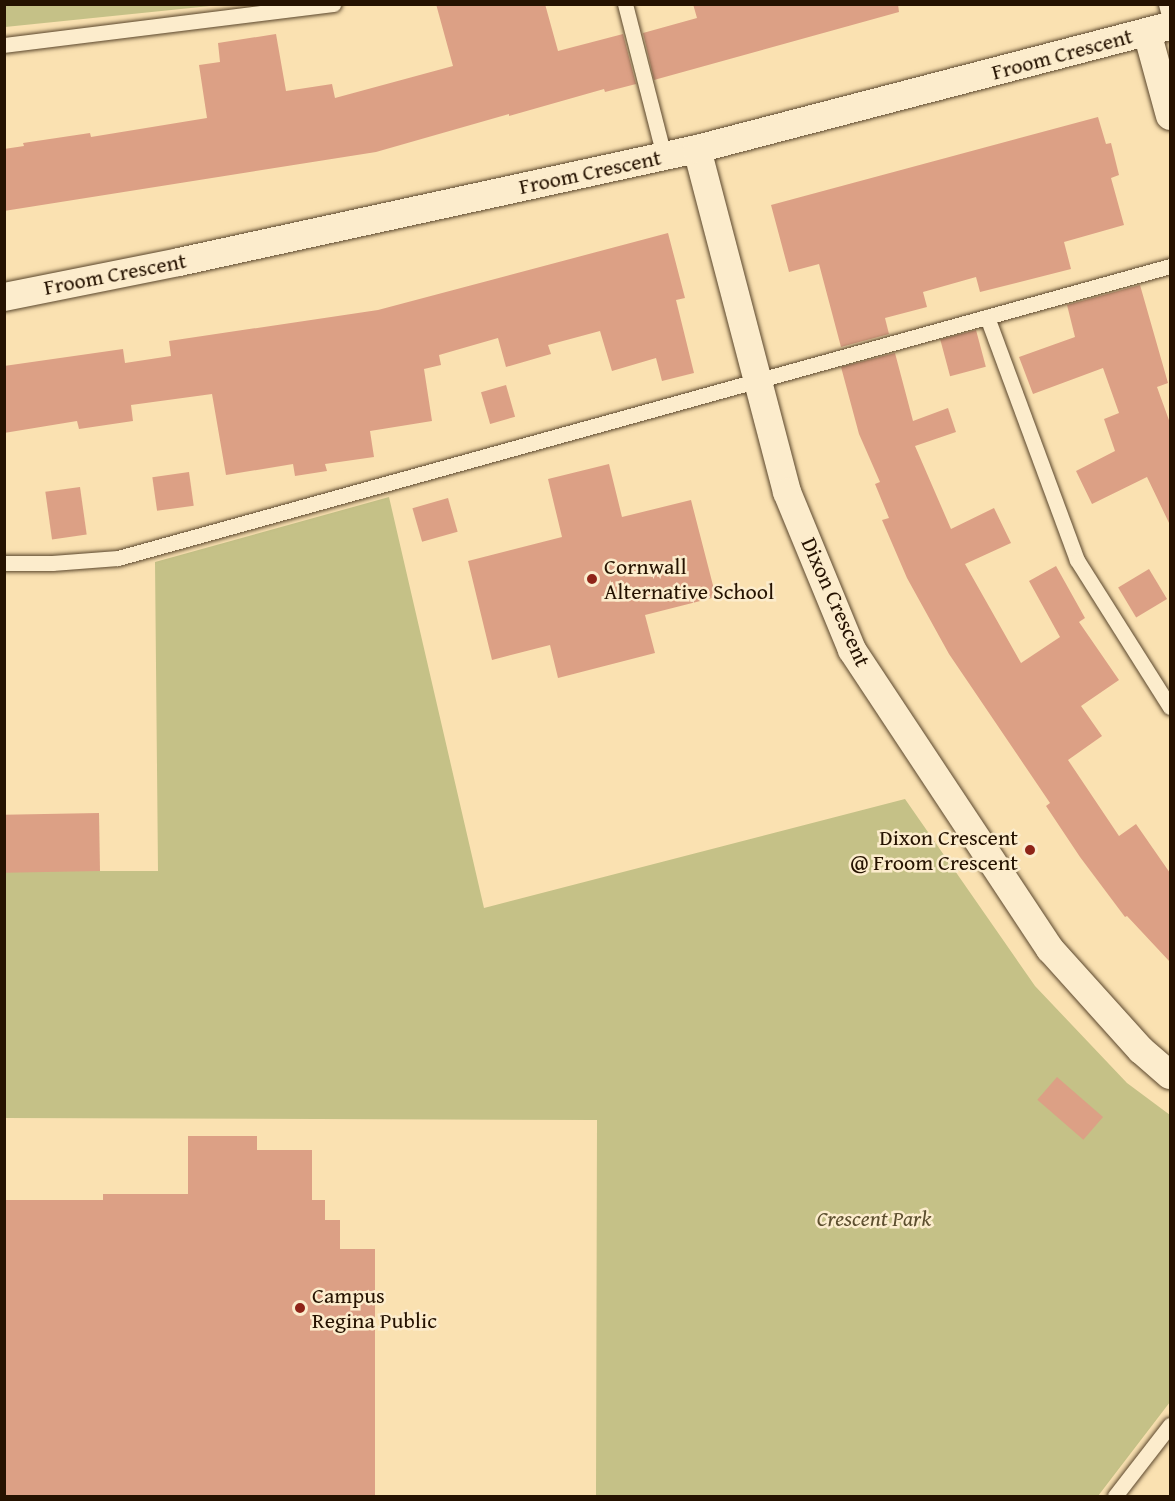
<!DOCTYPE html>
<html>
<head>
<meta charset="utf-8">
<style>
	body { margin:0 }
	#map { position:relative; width:1175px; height:1501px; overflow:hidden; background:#fae1b1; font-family:"Gentium Book Plus",serif }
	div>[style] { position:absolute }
	.green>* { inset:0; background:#c5c187 }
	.building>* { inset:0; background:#dca085; transform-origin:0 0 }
	.roads { filter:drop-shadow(0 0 2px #5a462c) drop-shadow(0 0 2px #5a462c) }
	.service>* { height:15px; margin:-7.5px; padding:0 7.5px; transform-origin:7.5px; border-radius:7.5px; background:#fceccc }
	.minor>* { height:28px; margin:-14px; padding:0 14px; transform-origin:14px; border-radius:14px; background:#fceccc }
	.dots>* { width:16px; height:16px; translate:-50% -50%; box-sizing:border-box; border:3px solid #fceccc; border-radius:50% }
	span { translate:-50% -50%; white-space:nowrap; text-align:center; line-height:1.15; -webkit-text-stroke:5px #fceccc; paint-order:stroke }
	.street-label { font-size:22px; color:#251200 }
	.poi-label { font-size:22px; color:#251200 }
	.left { translate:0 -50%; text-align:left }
	.right { translate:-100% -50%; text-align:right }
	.park-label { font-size:22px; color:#5d4f2f; font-style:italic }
	.frame { position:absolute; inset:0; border:6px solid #251200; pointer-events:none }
</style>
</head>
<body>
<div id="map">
	<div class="green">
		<i style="clip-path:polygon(5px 4px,220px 4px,220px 5px,5px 27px)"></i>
		<i style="clip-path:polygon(389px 497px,484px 908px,905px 799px,1035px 986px,1127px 1083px,1170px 1115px,1170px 1402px,1098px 1496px,596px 1496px,597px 1120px,5px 1118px,5px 871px,158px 871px,155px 562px)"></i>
	</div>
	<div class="building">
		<i style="clip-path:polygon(436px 4px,545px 4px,558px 51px,623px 34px,636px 84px,605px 92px,604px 89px,509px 116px,509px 114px,376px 152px,4px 211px,4px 149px,24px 146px,23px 143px,90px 133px,91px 137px,207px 118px,199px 65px,220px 62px,218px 43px,276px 34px,286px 91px,332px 84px,335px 98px,453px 66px)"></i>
		<i style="clip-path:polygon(693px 4px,898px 4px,899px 12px,654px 80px,643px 33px,697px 18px)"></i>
		<i style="clip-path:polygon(1098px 117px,1106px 144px,1111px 143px,1119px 175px,1111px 178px,1124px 225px,1064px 242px,1071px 269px,980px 292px,976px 277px,923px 292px,927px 307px,885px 318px,889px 334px,841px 347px,819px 264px,789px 272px,771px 205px)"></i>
		<i style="clip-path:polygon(668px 233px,685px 298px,676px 300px,694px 373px,662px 381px,656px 358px,612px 371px,600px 331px,548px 345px,551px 354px,506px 367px,498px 338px,439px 355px,441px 365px,424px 369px,432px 421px,370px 431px,374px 457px,325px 464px,327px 471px,295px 476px,293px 464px,226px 475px,212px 394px,131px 405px,133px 421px,79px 429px,77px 421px,4px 433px,4px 366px,123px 349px,125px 363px,171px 356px,169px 341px,378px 310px)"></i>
		<i style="clip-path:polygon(1140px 285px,1168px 383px,1157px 387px,1170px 423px,1170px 525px,1147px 477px,1092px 504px,1076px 471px,1115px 451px,1104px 419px,1119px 413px,1103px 368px,1033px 394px,1019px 357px,1075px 337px,1067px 305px)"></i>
		<i style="left:976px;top:330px;width:38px;height:37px;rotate:75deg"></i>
		<i style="clip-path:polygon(895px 353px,913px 421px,948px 408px,956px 432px,915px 446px,951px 529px,994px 508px,1011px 543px,965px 564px,1021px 663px,1060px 637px,1029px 581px,1056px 566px,1085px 618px,1079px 622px,1119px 680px,1081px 706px,1102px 736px,1068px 760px,1119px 836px,1136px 824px,1170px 873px,1170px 962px,1127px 916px,1125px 917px,1080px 857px,1046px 806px,1050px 803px,949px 654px,907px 578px,882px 520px,889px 518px,875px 484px,880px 482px,859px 434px,841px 367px)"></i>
		<i style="left:506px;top:385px;width:33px;height:26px;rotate:74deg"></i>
		<i style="clip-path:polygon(609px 464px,622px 517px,691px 500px,716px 597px,645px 615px,655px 653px,558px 678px,550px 645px,492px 660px,468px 561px,562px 537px,548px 479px)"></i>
		<i style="left:189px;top:472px;width:34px;height:37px;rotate:82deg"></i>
		<i style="left:80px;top:487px;width:48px;height:35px;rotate:82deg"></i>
		<i style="left:448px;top:498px;width:35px;height:37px;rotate:74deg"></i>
		<i style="left:1149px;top:569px;width:35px;height:36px;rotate:59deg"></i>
		<i style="left:99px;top:813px;width:58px;height:95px;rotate:89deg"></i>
		<i style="left:1057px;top:1077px;width:61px;height:30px;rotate:41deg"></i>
		<i style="clip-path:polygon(188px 1136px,257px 1136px,257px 1150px,312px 1150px,312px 1200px,325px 1200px,325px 1220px,340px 1220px,340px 1249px,375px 1249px,375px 1497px,4px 1497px,4px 1200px,103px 1200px,103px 1194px,188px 1194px)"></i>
	</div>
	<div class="roads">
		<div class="service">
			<i style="left:625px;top:4px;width:157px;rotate:75.6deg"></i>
			<i style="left:1166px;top:4px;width:16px;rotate:75deg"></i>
			<i style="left:4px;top:45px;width:332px;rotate:-7.1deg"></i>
			<i style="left:987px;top:317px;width:259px;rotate:69.7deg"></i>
			<i style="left:1077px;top:560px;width:174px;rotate:57.7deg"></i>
			<i style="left:4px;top:563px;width:48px"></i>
			<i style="left:52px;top:563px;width:66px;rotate:-4.3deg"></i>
			<i style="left:118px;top:558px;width:1092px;rotate:-15.51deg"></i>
			<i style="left:1115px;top:1496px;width:90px;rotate:-52.2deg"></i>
		</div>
		<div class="minor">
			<i style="left:1147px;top:32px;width:87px;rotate:74.7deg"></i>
			<i style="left:697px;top:149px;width:355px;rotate:75.3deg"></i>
			<i style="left:787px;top:492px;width:171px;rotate:67.6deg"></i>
			<i style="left:852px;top:650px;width:359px;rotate:56.5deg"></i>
			<i style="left:1050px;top:949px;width:136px;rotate:48deg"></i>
			<i style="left:1141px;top:1050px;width:38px;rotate:41deg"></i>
			<i style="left:4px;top:297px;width:178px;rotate:-11.3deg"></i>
			<i style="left:179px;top:262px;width:530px;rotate:-12.31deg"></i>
			<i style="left:697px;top:149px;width:489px;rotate:-14.6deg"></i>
		</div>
	</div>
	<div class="dots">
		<i style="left:592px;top:579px;background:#8f2418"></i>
		<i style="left:1030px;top:850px;background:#8f2418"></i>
		<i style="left:300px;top:1308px;background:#8f2418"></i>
	</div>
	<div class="street-label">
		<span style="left:1062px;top:54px;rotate:-15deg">Froom Crescent</span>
		<span style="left:590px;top:172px;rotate:-12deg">Froom Crescent</span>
		<span style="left:115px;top:274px;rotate:-11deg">Froom Crescent</span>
		<span style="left:836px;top:602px;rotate:66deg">Dixon Crescent</span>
	</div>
	<div class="poi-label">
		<span class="left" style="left:604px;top:579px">Cornwall<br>Alternative School</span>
		<span class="right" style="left:1018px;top:850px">Dixon Crescent<br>@ Froom Crescent</span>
		<span class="left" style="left:312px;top:1308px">Campus<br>Regina Public</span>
	</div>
	<div class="park-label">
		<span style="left:874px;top:1219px">Crescent Park</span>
	</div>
	<div class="frame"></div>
</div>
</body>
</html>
